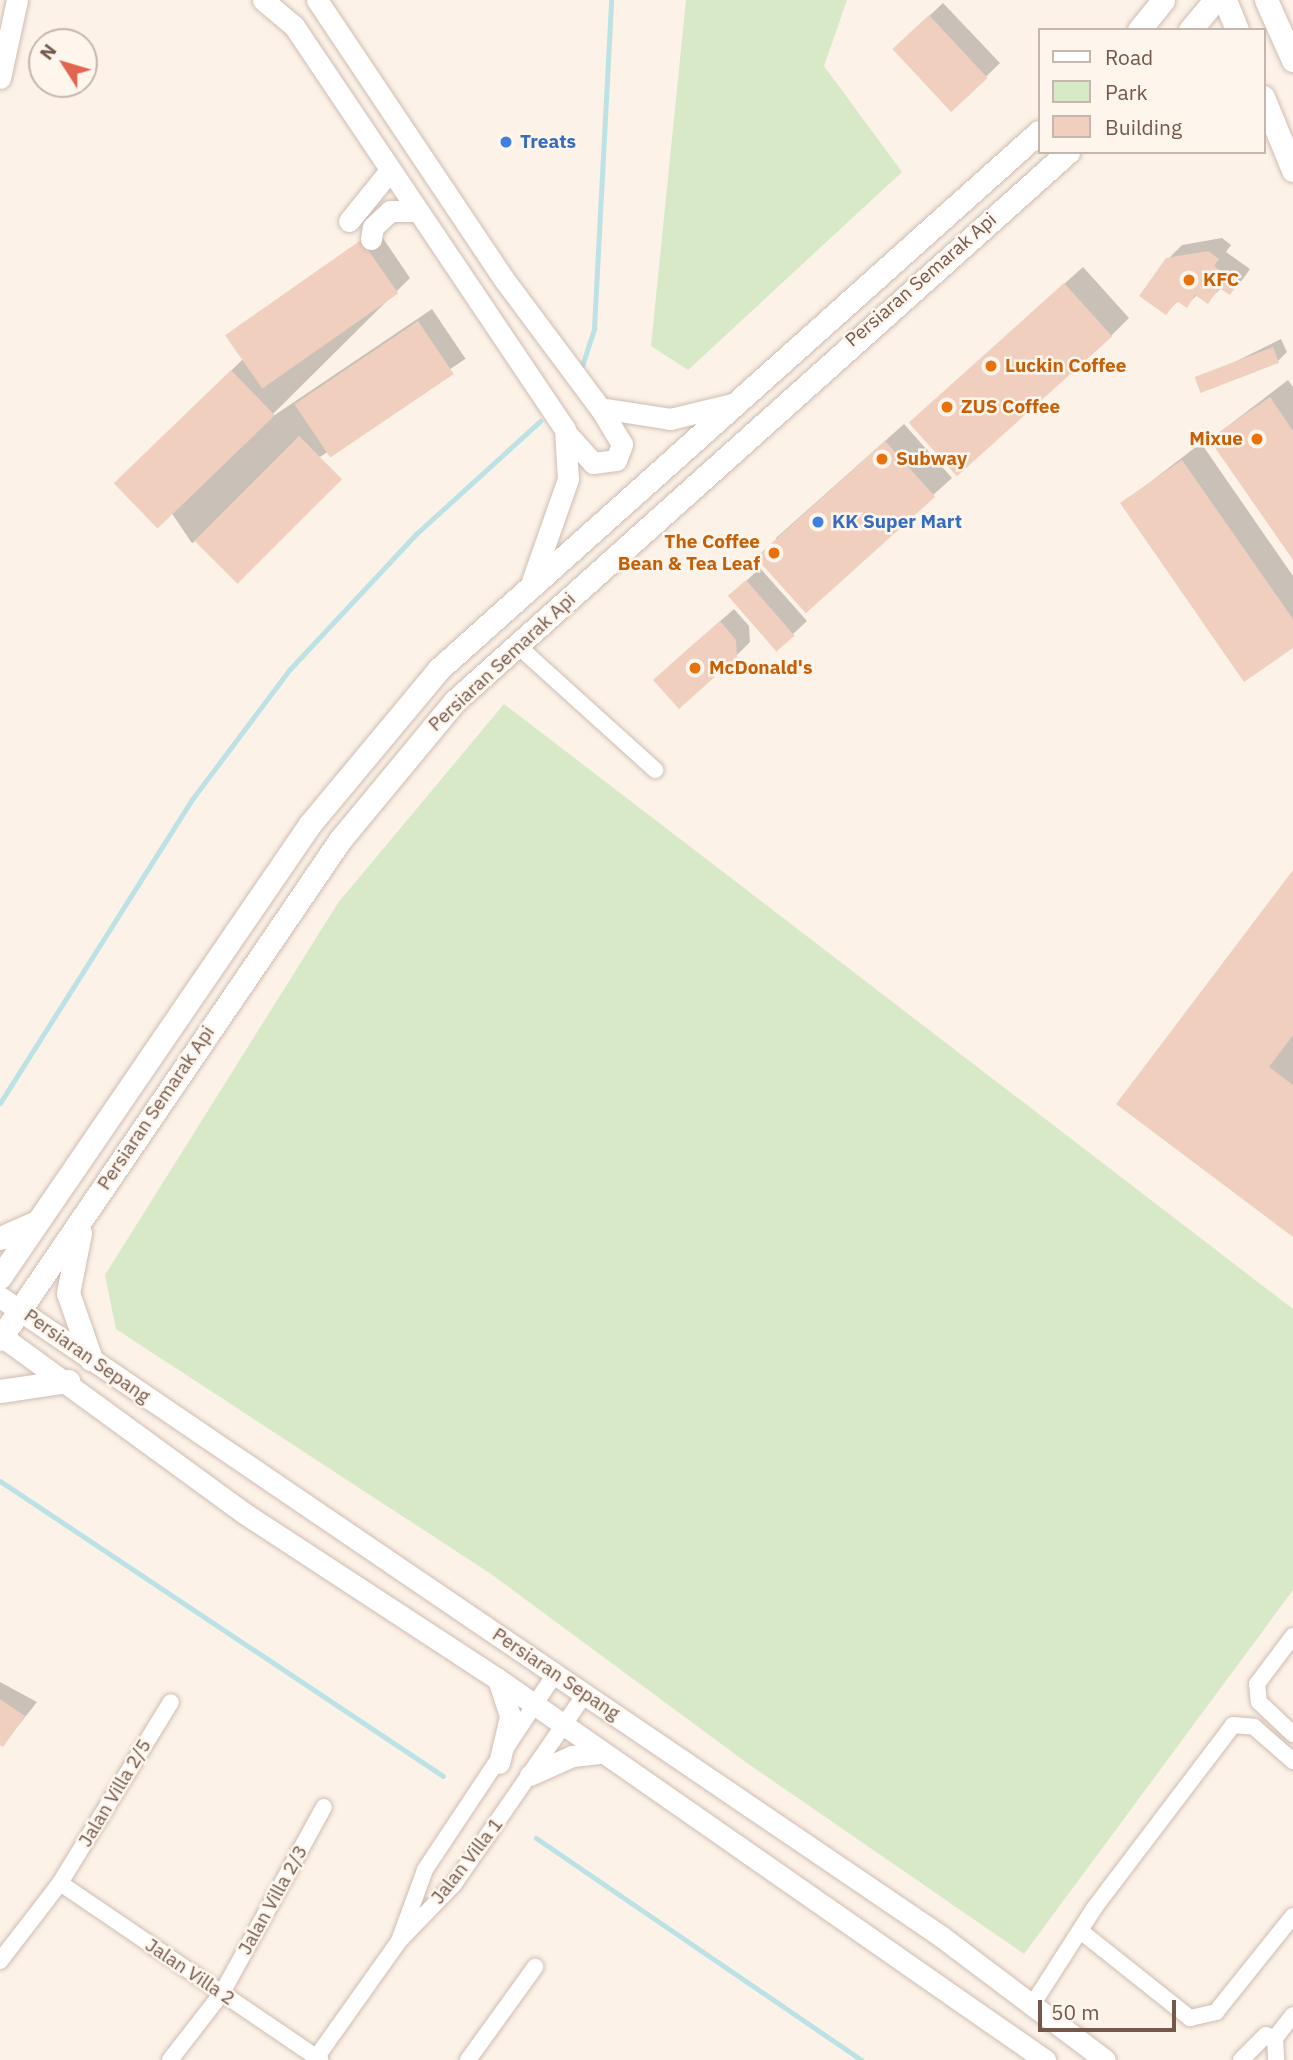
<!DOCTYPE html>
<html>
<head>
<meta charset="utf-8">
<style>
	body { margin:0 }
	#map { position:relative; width:1293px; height:2060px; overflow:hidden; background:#fcf2e7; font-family:"IBM Plex Sans",sans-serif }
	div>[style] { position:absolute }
	.green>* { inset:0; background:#d7e9c6 }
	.shadow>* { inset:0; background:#0003; transform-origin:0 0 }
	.stream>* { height:5px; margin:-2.5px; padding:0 2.5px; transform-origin:2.5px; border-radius:2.5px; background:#bce2e5 }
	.building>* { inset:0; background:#f0cfbf; transform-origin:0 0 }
	.roads { filter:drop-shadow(0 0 2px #cfbbb0) drop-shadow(0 0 2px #cfbbb0) }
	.minor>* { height:16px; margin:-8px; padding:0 8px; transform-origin:8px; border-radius:8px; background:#fff }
	.tertiary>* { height:21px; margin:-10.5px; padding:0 10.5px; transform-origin:10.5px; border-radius:10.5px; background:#fff }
	.secondary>* { height:23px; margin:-11.5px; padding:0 11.5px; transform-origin:11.5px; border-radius:11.5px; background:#fff }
	.dots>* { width:19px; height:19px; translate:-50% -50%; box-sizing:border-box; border:4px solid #fef6ed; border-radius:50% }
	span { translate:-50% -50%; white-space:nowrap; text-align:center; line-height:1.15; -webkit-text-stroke:5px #fef6ed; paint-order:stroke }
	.shop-label { font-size:19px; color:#366cbe; font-weight:700 }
	.left { translate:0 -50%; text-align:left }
	.street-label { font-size:19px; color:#75574c }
	.food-label { font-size:19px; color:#c56008; font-weight:700 }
	.right { translate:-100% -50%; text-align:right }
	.legend { position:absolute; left:1038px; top:28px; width:228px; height:126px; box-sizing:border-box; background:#fef6ed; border:2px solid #c7b6ad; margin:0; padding:9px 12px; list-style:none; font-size:21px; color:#75574c }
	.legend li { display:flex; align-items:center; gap:14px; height:35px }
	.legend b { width:35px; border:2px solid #c7b6ad }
	.north { position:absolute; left:28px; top:28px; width:70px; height:70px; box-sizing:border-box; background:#fef6ed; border:2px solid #c7b6ad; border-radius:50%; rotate:307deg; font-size:19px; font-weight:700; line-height:28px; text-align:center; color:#75574c }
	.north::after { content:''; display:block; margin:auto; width:24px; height:32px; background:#e26550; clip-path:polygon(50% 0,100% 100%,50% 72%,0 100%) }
	.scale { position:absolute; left:1038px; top:2000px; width:138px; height:32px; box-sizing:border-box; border:4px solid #75574c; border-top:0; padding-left:9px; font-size:21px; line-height:24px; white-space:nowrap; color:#75574c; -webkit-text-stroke:5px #fef6ed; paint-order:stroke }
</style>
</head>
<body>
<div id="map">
	<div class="green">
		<i style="clip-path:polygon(686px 0,847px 0,824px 66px,902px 172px,688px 370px,651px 346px)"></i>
		<i style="clip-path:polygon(504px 704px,1293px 1309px,1293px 1590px,1024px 1954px,747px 1763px,491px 1574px,116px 1329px,105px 1275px,338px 903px)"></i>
	</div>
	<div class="shadow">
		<i style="clip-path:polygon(943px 3px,1000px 63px,952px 110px,908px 36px)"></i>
		<i style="clip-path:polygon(376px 228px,410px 278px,274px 413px,165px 518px,117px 483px)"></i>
		<i style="clip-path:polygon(1222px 238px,1231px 245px,1226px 252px,1250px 269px,1243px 279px,1229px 293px,1222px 287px,1208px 301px,1198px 294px,1186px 306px,1179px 300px,1166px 313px,1168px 259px,1182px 245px)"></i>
		<i style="clip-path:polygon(1083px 267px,1129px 318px,1111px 336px,910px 422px)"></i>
		<i style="left:432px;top:309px;width:60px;height:330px;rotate:56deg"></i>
		<i style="clip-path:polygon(1281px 339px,1287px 352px,1278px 361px,1198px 380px)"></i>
		<i style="clip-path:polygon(1288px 380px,1293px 387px,1293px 557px,1211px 439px)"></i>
		<i style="clip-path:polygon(904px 424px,952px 478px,806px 610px,776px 538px)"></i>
		<i style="clip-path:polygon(1201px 443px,1293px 576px,1293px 645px,1123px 503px)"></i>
		<i style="clip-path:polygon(760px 568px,807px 621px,777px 649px,744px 583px)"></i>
		<i style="clip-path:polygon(734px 609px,749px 626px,750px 642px,736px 656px,669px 666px)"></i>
		<i style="clip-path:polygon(1293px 873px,1293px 1235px,1119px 1104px)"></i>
		<i style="clip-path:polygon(0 1682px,37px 1702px,3px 1745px,0 1742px)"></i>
	</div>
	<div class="stream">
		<i style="left:582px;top:366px;width:40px;rotate:-72deg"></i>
		<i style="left:594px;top:328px;width:328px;rotate:-87deg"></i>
		<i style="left:0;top:1103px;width:356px;rotate:-57.7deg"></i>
		<i style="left:190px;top:802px;width:166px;rotate:-53.1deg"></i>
		<i style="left:290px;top:669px;width:185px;rotate:-47deg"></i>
		<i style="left:416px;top:534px;width:168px;rotate:-42.3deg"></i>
		<i style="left:0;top:1481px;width:532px;rotate:33.66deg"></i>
		<i style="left:536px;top:1838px;width:394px;rotate:34.3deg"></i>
	</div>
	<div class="building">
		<i style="left:929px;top:15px;width:86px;height:50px;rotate:47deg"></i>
		<i style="left:361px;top:240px;width:65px;height:166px;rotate:55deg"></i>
		<i style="clip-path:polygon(1208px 251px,1219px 259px,1214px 266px,1238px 283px,1230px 295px,1219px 288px,1208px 304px,1195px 295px,1187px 308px,1177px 301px,1166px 315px,1139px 296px,1166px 258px)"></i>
		<i style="left:1064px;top:283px;width:72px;height:209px;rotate:48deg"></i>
		<i style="left:418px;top:321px;width:64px;height:149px;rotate:56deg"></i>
		<i style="left:1273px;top:347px;width:17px;height:84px;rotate:69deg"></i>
		<i style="left:231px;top:370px;width:63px;height:163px;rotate:46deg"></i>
		<i style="clip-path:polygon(1270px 397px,1293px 431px,1293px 560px,1209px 439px)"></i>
		<i style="left:299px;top:436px;width:61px;height:148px;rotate:45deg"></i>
		<i style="left:885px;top:441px;width:75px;height:174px;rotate:48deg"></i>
		<i style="clip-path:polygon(1182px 460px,1293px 619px,1293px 648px,1244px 682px,1120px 503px)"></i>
		<i style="left:746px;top:580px;width:74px;height:24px;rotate:49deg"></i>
		<i style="clip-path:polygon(720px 621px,736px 640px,737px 657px,679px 709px,653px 680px)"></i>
		<i style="clip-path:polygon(1293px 870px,1293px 1035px,1269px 1067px,1293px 1085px,1293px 1237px,1116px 1104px)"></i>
		<i style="clip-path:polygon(0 1699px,25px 1716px,3px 1747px,0 1745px)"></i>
	</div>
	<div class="roads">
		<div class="minor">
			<i style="left:518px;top:646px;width:185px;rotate:42.1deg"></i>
			<i style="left:1293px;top:1636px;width:60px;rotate:126.9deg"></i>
			<i style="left:1257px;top:1684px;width:18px;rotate:84deg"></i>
			<i style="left:1259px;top:1702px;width:47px;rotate:43.3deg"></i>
			<i style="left:555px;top:1674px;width:235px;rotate:123.6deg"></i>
			<i style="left:425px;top:1870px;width:76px;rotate:110.1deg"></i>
			<i style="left:399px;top:1941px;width:79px;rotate:-46deg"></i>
			<i style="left:454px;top:1884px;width:231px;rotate:-55.4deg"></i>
			<i style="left:60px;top:1883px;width:315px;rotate:34.2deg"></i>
			<i style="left:1083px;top:1933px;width:137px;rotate:38.5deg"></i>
			<i style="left:1190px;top:2018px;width:27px;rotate:-13deg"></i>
			<i style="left:1216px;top:2012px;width:123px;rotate:-51.3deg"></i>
			<i style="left:0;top:1961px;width:98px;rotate:-52.4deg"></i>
			<i style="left:60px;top:1883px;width:212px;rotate:-58.5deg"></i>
			<i style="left:1034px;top:2002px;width:113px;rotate:-57.3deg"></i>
			<i style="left:1095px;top:1907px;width:228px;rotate:-52.8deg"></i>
			<i style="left:1233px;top:1725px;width:21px;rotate:5deg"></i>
			<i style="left:1254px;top:1727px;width:52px;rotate:41.1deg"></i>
			<i style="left:1275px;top:2038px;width:29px;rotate:-52deg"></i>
			<i style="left:1275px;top:2038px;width:22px;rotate:87deg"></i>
			<i style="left:316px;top:2058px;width:143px;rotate:-54.6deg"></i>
			<i style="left:170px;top:2060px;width:85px;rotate:-52.2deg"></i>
			<i style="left:222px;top:1993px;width:212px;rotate:-61.3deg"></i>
			<i style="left:468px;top:2060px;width:115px;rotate:-54.2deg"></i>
			<i style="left:1241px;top:2060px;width:35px;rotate:-45deg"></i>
			<i style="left:1266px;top:2035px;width:9px;rotate:18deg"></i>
		</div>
		<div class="tertiary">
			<i style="left:263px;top:0;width:40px;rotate:40deg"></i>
			<i style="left:294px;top:26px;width:486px;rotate:56.1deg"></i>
			<i style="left:565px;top:429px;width:50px;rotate:86.6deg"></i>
			<i style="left:568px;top:479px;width:108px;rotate:109.4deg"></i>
			<i style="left:317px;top:0;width:334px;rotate:56.2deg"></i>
			<i style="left:503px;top:278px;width:162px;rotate:53.3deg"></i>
			<i style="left:600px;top:408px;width:71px;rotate:8.9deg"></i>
			<i style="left:670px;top:419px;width:60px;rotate:-13.6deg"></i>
			<i style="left:0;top:78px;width:80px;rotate:-77.7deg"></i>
			<i style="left:349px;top:221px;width:60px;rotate:-51deg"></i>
			<i style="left:371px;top:239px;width:12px;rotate:-81deg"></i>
			<i style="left:373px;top:227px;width:23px;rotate:-43deg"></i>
			<i style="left:390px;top:211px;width:22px"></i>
			<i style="left:567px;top:434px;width:39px;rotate:48deg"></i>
			<i style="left:593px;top:463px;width:23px;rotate:-7deg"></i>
			<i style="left:616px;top:460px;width:17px;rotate:-69deg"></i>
			<i style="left:622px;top:444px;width:42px;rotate:-121.4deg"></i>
			<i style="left:0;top:1297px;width:1139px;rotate:34.19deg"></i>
			<i style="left:942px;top:1937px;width:204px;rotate:37deg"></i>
			<i style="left:0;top:1335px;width:302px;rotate:36.1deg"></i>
			<i style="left:244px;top:1513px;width:303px;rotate:33.2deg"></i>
			<i style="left:498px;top:1679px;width:667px;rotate:34.86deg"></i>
			<i style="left:498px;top:1679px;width:40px;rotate:72deg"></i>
			<i style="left:510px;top:1717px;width:47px;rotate:103.4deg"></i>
			<i style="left:530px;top:1775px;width:46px;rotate:-24.3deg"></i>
			<i style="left:572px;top:1756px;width:30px;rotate:-6deg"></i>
		</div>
		<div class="secondary">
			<i style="left:1225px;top:0;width:32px;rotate:68deg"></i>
			<i style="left:1266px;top:0;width:66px;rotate:65.8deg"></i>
			<i style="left:1139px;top:30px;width:38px;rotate:-51deg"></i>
			<i style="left:1190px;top:30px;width:39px;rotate:-50deg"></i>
			<i style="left:1263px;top:97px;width:79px;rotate:67.7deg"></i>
			<i style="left:80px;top:1233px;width:61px;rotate:101.3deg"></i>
			<i style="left:68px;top:1293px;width:70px;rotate:70.8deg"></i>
			<i style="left:0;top:1238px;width:40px;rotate:-23.4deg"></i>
			<i style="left:0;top:1277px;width:549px;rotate:-55.62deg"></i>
			<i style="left:310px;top:824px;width:202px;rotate:-50.2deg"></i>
			<i style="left:439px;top:669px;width:805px;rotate:-41.83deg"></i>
			<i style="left:0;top:1339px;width:604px;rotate:-55.73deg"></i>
			<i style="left:340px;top:840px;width:180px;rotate:-50.4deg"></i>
			<i style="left:455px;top:701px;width:823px;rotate:-41.85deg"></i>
			<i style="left:0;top:1391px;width:69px;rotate:-8.4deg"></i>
		</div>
	</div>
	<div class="dots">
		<i style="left:506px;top:142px;background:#3f7fe0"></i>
		<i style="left:1189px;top:280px;background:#e8710a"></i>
		<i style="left:991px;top:366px;background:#e8710a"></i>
		<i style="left:947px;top:407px;background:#e8710a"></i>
		<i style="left:1257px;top:439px;background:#e8710a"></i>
		<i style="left:882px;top:459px;background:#e8710a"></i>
		<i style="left:818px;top:522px;background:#3f7fe0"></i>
		<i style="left:774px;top:553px;background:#e8710a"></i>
		<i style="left:695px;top:668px;background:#e8710a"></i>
	</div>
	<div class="shop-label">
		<span class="left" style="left:520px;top:142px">Treats</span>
		<span class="left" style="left:832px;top:522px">KK Super Mart</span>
	</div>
	<div class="street-label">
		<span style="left:921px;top:280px;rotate:-41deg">Persiaran Semarak Api</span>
		<span style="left:502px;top:662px;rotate:-43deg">Persiaran Semarak Api</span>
		<span style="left:156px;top:1108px;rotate:-56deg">Persiaran Semarak Api</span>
		<span style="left:87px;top:1356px;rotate:35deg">Persiaran Sepang</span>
		<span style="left:556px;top:1674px;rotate:34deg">Persiaran Sepang</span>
		<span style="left:115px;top:1793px;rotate:-59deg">Jalan Villa 2/5</span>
		<span style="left:467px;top:1861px;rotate:-52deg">Jalan Villa 1</span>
		<span style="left:273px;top:1900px;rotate:-61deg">Jalan Villa 2/3</span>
		<span style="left:190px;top:1972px;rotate:34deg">Jalan Villa 2</span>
	</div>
	<div class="food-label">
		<span class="left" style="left:1203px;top:280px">KFC</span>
		<span class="left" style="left:1005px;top:366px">Luckin Coffee</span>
		<span class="left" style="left:961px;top:407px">ZUS Coffee</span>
		<span class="right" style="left:1243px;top:439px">Mixue</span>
		<span class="left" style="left:896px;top:459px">Subway</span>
		<span class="right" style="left:760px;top:553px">The Coffee<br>Bean &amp; Tea Leaf</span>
		<span class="left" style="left:709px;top:668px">McDonald's</span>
	</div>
	<ul class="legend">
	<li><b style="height:9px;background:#fff"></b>Road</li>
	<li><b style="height:19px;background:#d7e9c6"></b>Park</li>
	<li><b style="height:19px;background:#f0cfbf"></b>Building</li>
	</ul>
	<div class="north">N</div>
	<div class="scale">50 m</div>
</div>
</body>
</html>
